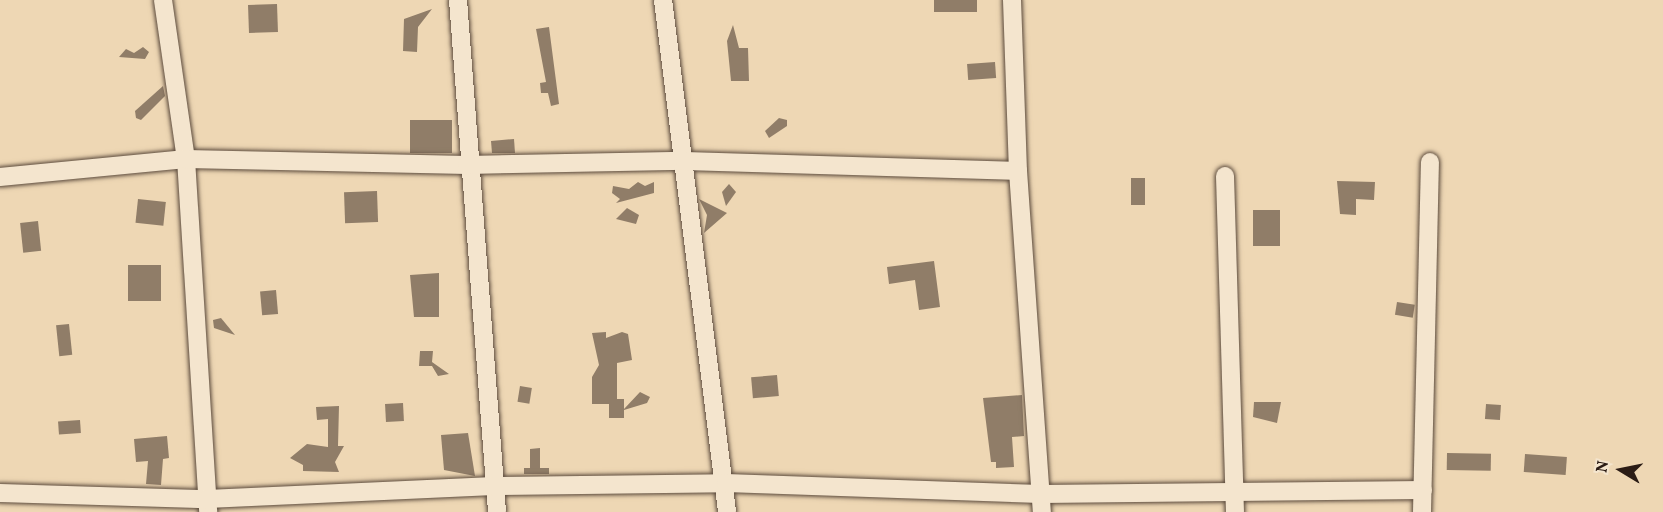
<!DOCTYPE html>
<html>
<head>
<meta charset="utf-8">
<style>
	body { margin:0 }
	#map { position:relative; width:1663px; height:512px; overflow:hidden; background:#eed7b4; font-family:Vollkorn,serif }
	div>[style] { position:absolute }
	.building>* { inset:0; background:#907d68; transform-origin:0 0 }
	.roads { filter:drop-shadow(0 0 2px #5c4b3d) drop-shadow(0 0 2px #5c4b3d) }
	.minor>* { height:18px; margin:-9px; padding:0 9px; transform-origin:9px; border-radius:9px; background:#f4e5ce }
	span { translate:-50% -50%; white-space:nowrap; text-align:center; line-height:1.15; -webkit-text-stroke:4.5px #f4e5ce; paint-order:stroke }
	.north { position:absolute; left:1591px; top:440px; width:60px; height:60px; -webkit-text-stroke:4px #f4e5ce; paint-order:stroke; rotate:280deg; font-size:16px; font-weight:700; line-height:24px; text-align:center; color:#2b1c15 }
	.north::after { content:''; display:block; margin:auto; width:21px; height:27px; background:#2b1c15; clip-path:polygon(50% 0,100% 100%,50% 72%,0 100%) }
</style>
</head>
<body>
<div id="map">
	<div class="building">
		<i style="left:934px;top:0;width:43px;height:12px"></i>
		<i style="left:277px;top:4px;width:28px;height:29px;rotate:88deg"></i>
		<i style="clip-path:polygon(432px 9px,418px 27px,417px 52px,403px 51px,404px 19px)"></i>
		<i style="clip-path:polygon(733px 25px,739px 48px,748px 48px,749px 81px,731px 81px,727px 41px)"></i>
		<i style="clip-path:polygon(549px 27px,559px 104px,551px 106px,548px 93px,541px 93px,540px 83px,546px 82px,536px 29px)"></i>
		<i style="clip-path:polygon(143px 47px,149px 52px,145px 59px,119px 57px,126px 49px,134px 53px)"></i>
		<i style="left:995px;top:62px;width:16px;height:28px;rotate:86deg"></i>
		<i style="clip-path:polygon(163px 86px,165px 96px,141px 120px,136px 118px,135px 111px)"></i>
		<i style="clip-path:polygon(779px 118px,787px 120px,787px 126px,769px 138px,765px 131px)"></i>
		<i style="left:410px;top:120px;width:42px;height:33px"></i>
		<i style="clip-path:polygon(514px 139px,515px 153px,492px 153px,491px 141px)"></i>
		<i style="left:1131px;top:178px;width:14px;height:27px"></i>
		<i style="clip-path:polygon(1337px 181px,1375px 182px,1374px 200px,1356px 199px,1356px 215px,1340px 214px)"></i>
		<i style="clip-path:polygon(638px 182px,645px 186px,654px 182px,654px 193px,616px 203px,620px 199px,612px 193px,613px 186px,629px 189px)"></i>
		<i style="clip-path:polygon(729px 184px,736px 192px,726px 206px,722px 192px)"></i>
		<i style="left:377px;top:191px;width:31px;height:33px;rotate:88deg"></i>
		<i style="left:138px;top:199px;width:28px;height:24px;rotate:6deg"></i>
		<i style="clip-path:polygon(699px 199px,727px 213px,704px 233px,707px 215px)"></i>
		<i style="clip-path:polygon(627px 208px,639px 215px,636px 224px,616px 219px)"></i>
		<i style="left:1253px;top:210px;width:27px;height:36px"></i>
		<i style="left:38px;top:221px;width:30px;height:18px;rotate:84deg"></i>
		<i style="clip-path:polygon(934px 261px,940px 307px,919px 310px,915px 280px,889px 284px,887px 267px)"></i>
		<i style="left:161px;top:265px;width:36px;height:33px;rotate:90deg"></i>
		<i style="clip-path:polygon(439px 273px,439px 317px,414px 317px,410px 275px)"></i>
		<i style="left:276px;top:290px;width:24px;height:16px;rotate:85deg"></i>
		<i style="left:1397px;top:302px;width:18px;height:13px;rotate:9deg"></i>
		<i style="clip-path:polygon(221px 318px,235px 335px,214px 328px,213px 320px)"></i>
		<i style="left:69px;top:324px;width:31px;height:13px;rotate:84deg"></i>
		<i style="clip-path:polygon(606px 332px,606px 338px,622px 332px,628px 334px,632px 360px,617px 363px,617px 399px,624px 399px,624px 409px,640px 392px,650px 397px,647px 403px,624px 410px,624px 418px,609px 418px,609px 404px,592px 404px,592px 377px,599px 365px,592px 333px)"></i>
		<i style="clip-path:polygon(420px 351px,433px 351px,432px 362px,449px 374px,438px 376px,432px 366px,419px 366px)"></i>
		<i style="left:777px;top:375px;width:21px;height:26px;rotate:85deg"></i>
		<i style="left:520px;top:386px;width:12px;height:16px;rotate:9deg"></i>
		<i style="clip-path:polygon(1022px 395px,1024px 436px,1012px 437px,1014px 467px,996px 468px,996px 462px,991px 462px,983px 398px)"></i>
		<i style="clip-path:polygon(1254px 402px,1281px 402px,1277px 423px,1253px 417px)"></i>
		<i style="left:403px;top:403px;width:18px;height:18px;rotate:87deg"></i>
		<i style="left:1486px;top:404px;width:15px;height:15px;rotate:4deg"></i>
		<i style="clip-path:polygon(339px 406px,338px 446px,344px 446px,335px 462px,339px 472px,303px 471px,303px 465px,290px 458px,307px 444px,328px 447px,328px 419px,317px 420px,316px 407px)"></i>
		<i style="left:80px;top:420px;width:13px;height:22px;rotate:86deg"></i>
		<i style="clip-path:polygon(468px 433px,475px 476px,444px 470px,441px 435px)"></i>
		<i style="clip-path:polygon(167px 436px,169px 458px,163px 459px,161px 485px,146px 484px,148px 461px,136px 462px,134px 439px)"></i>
		<i style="clip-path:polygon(540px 448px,540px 468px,549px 468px,549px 474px,524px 474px,524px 468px,530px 468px,530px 449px)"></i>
		<i style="left:1447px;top:453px;width:44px;height:17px;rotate:1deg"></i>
		<i style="left:1525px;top:454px;width:42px;height:18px;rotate:4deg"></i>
	</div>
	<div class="roads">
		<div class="minor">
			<i style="left:163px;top:0;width:161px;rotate:81.8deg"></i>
			<i style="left:186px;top:159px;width:354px;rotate:86.4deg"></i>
			<i style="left:458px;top:0;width:513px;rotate:85.64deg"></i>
			<i style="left:663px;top:0;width:516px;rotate:82.87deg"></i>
			<i style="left:1012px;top:0;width:171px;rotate:88deg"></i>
			<i style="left:1018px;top:171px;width:342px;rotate:86deg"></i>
			<i style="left:1225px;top:176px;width:336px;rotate:88.3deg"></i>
			<i style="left:0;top:177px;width:187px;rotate:-5.5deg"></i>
			<i style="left:186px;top:159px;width:281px;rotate:1.2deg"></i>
			<i style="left:467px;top:165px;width:218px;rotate:-1.1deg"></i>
			<i style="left:685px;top:161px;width:333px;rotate:1.7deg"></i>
			<i style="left:0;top:493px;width:207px;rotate:1.7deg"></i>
			<i style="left:207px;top:499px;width:287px;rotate:-2.6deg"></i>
			<i style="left:494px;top:486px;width:232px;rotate:-0.7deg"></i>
			<i style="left:726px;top:483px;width:315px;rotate:2deg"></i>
			<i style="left:1041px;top:494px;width:382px;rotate:-0.6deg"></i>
			<i style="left:1422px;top:512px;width:350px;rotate:-88.7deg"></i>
		</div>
	</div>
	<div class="north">N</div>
</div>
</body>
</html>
